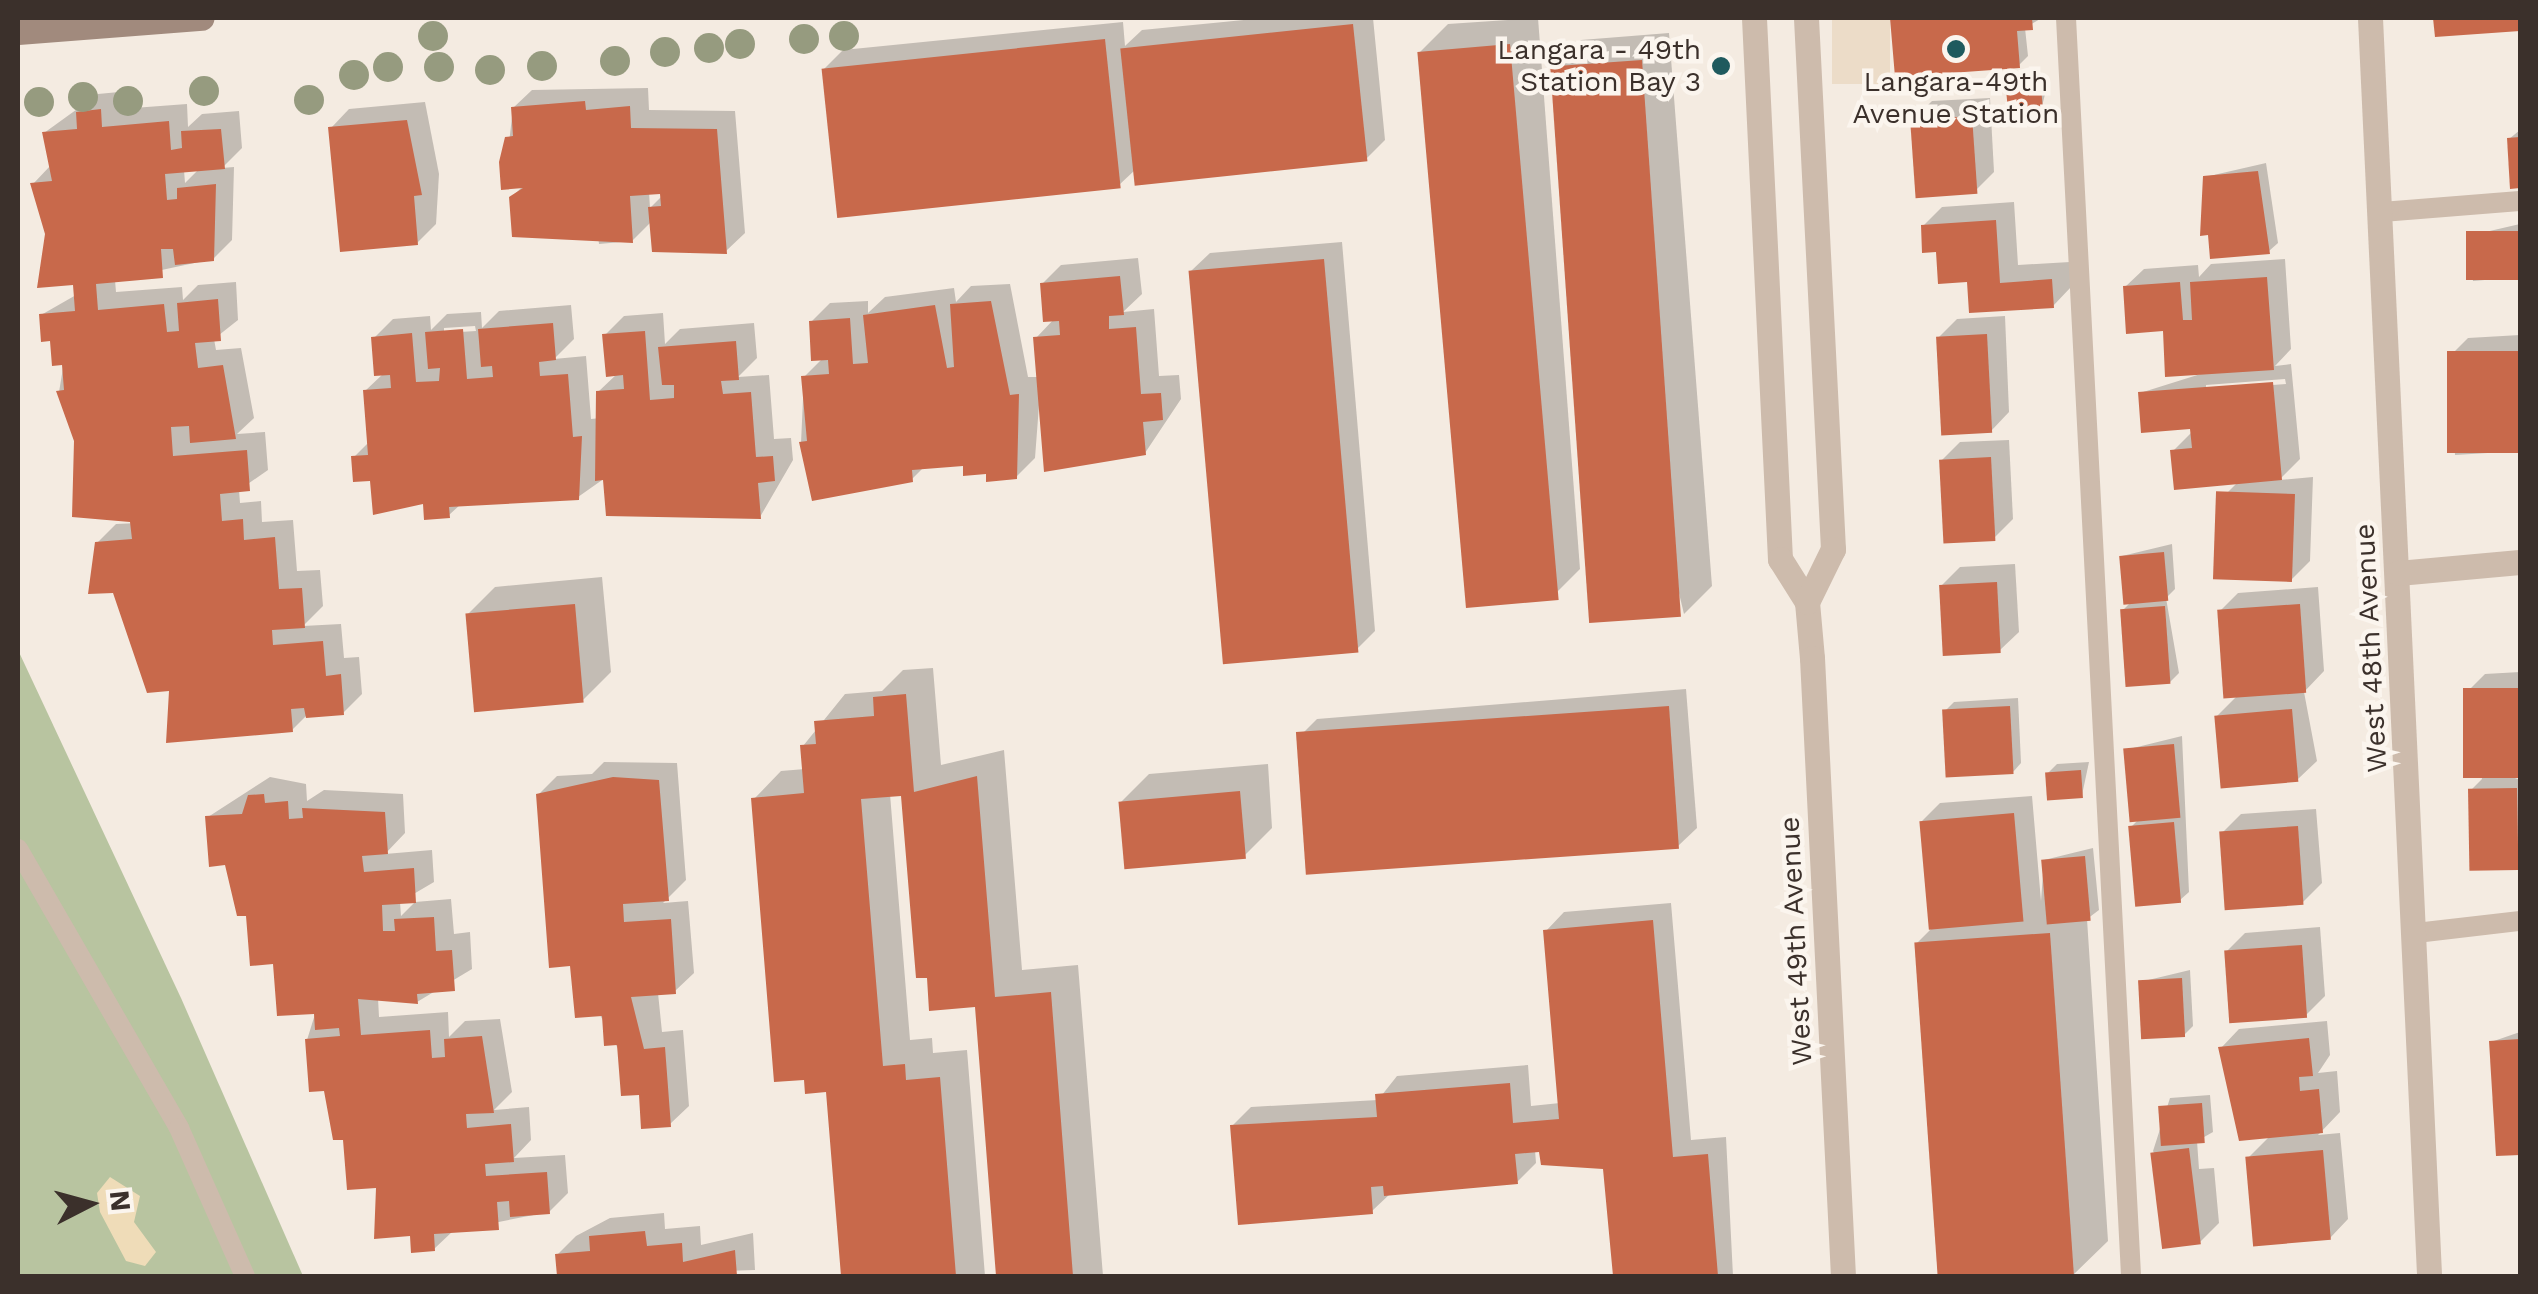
<!DOCTYPE html>
<html>
<head>
<meta charset="utf-8">
<style>
	body { margin:0 }
	#map { position:relative; width:2538px; height:1294px; overflow:hidden; background:#f4ebe1; font-family:"Work Sans",sans-serif }
	div>[style] { position:absolute }
	.green>* { inset:0; background:#b8c4a0 }
	.sand>* { inset:0; background:#efdcb8 }
	.plaza>* { inset:0; background:#ecdcc8; transform-origin:0 0 }
	.shadow>* { inset:0; background:#0003 }
	.building>* { inset:0; background:#c8694b; transform-origin:0 0 }
	.service>* { height:20px; margin:-10px; padding:0 10px; transform-origin:10px; border-radius:10px; background:#cdbbac }
	.minor>* { height:25px; margin:-12.5px; padding:0 12.5px; transform-origin:12.5px; border-radius:12.5px; background:#cdbbac }
	.tertiary>* { height:25px; margin:-12.5px; padding:0 12.5px; transform-origin:12.5px; border-radius:12.5px; background:#cdbbac }
	.secondary>* { height:25px; margin:-12.5px; padding:0 12.5px; transform-origin:12.5px; border-radius:12.5px; background:#a18a7d }
	.trees>* { width:30px; height:30px; margin:-15px; border-radius:50%; background:#969b7f }
	.dots>* { width:28px; height:28px; translate:-50% -50%; box-sizing:border-box; border:5px solid #fbf5ee; border-radius:50% }
	span { translate:-50% -50%; white-space:nowrap; text-align:center; line-height:1.15; -webkit-text-stroke:9px #fbf5ee; paint-order:stroke }
	.poi-label { font-size:28px; color:#3b302b }
	.right { translate:-100% -50%; text-align:right }
	.street-label { font-size:28px; color:#3b302b }
	.frame { position:absolute; inset:0; border:20px solid #3b302b; pointer-events:none }
	.north { position:absolute; left:40px; top:1154px; width:100px; height:100px; -webkit-text-stroke:8px #fbf5ee; paint-order:stroke; rotate:84deg; font-size:28px; font-weight:700; line-height:40px; text-align:center; color:#3b302b }
	.north::after { content:''; display:block; margin:auto; width:35px; height:45px; background:#3b302b; clip-path:polygon(50% 0,100% 100%,50% 72%,0 100%) }
</style>
</head>
<body>
<div id="map">
	<div class="green">
		<i style="clip-path:polygon(18px 650px,181px 998px,303px 1276px,18px 1276px)"></i>
	</div>
	<div class="sand">
		<i style="clip-path:polygon(110px 1177px,140px 1196px,134px 1222px,156px 1252px,145px 1266px,126px 1261px,100px 1212px,97px 1193px)"></i>
	</div>
	<div class="plaza">
		<i style="left:1832px;top:18px;width:58px;height:66px"></i>
	</div>
	<div class="shadow">
		<i style="clip-path:polygon(1264px 18px,1373px 18px,1385px 140px,1366px 159px,1135px 170px,1119px 185px,824px 69px,843px 50px,1123px 22px,1125px 46px,1142px 30px)"></i>
		<i style="clip-path:polygon(1538px 18px,1580px 569px,1552px 597px,1420px 52px,1448px 24px)"></i>
		<i style="clip-path:polygon(1893px 18px,2040px 18px,2040px 19px,2025px 28px,2028px 56px,2019px 65px,1897px 74px)"></i>
		<i style="clip-path:polygon(1669px 33px,1712px 586px,1684px 614px,1553px 68px,1581px 40px)"></i>
		<i style="clip-path:polygon(2049px 79px,2042px 106px,2009px 90px,2018px 82px)"></i>
		<i style="clip-path:polygon(evenodd,648px 88px,649px 110px,735px 111px,745px 233px,726px 251px,651px 222px,632px 241px,599px 244px,598px 235px,511px 198px,524px 185px,504px 187px,513px 108px,532px 90px,648px 88px,662px 191px,662px 196px,650px 208px,649px 192px,662px 191px)"></i>
		<i style="clip-path:polygon(evenodd,119px 92px,120px 109px,187px 104px,188px 127px,202px 114px,239px 111px,242px 148px,222px 168px,234px 167px,232px 240px,213px 259px,115px 280px,116px 292px,182px 287px,183px 300px,198px 285px,236px 282px,238px 320px,214px 339px,216px 350px,241px 348px,254px 418px,237px 434px,265px 432px,268px 470px,239px 490px,240px 503px,261px 501px,262px 522px,293px 520px,297px 571px,320px 570px,323px 606px,303px 626px,341px 624px,344px 658px,359px 657px,362px 694px,343px 713px,306px 716px,292px 730px,172px 688px,115px 590px,91px 592px,97px 543px,116px 524px,138px 523px,76px 440px,59px 392px,64px 362px,41px 315px,76px 295px,75px 282px,33px 184px,51px 165px,44px 133px,98px 94px,119px 92px,199px 169px,185px 183px,184px 170px,199px 169px)"></i>
		<i style="clip-path:polygon(1990px 98px,1994px 172px,1975px 191px,1913px 120px,1932px 101px)"></i>
		<i style="clip-path:polygon(425px 102px,439px 174px,436px 224px,417px 243px,331px 128px,349px 109px)"></i>
		<i style="clip-path:polygon(2520px 130px,2520px 185px,2512px 186px,2509px 139px)"></i>
		<i style="clip-path:polygon(2266px 163px,2278px 243px,2269px 251px,2205px 177px)"></i>
		<i style="clip-path:polygon(2014px 202px,2018px 265px,2070px 262px,2071px 287px,2053px 306px,1969px 280px,1923px 226px,1942px 207px)"></i>
		<i style="clip-path:polygon(2520px 224px,2520px 277px,2473px 281px,2468px 236px)"></i>
		<i style="clip-path:polygon(1342px 242px,1375px 631px,1356px 650px,1191px 271px,1210px 253px)"></i>
		<i style="clip-path:polygon(1138px 258px,1142px 294px,1123px 312px,1154px 309px,1159px 376px,1179px 375px,1181px 399px,1145px 453px,1040px 392px,1035px 458px,1016px 477px,965px 464px,924px 467px,911px 480px,801px 443px,804px 377px,823px 358px,811px 322px,830px 303px,868px 301px,868px 313px,885px 297px,954px 288px,956px 302px,971px 286px,1010px 284px,1028px 377px,1039px 377px,1036px 338px,1055px 318px,1043px 283px,1061px 265px)"></i>
		<i style="clip-path:polygon(evenodd,2285px 259px,2291px 349px,2275px 366px,2291px 364px,2300px 459px,2279px 480px,2313px 477px,2310px 561px,2291px 580px,2218px 502px,2238px 482px,2173px 451px,2193px 431px,2140px 393px,2207px 372px,2125px 287px,2144px 269px,2198px 265px,2199px 277px,2211px 264px,2285px 259px,2285px 379px,2286px 384px,2206px 390px,2206px 385px,2285px 379px)"></i>
		<i style="clip-path:polygon(evenodd,571px 305px,574px 339px,554px 359px,586px 356px,591px 419px,601px 418px,598px 392px,618px 373px,605px 335px,624px 316px,663px 313px,665px 344px,680px 329px,754px 323px,757px 358px,738px 377px,769px 375px,774px 439px,791px 438px,793px 460px,760px 517px,605px 478px,578px 497px,461px 504px,449px 515px,373px 478px,354px 457px,369px 442px,365px 391px,384px 373px,374px 338px,393px 319px,430px 316px,431px 330px,447px 314px,481px 312px,482px 328px,499px 311px,571px 305px,475px 326px,476px 331px,444px 333px,444px 328px,475px 326px)"></i>
		<i style="clip-path:polygon(2005px 316px,2009px 412px,1991px 431px,1938px 338px,1957px 319px)"></i>
		<i style="clip-path:polygon(2520px 335px,2520px 451px,2455px 455px,2449px 357px,2468px 338px)"></i>
		<i style="clip-path:polygon(2009px 440px,2013px 519px,1994px 538px,1941px 461px,1960px 442px)"></i>
		<i style="clip-path:polygon(2172px 544px,2175px 589px,2166px 598px,2179px 673px,2170px 682px,2123px 610px,2132px 601px,2122px 556px)"></i>
		<i style="clip-path:polygon(2015px 564px,2019px 632px,2000px 650px,1942px 585px,1960px 567px)"></i>
		<i style="clip-path:polygon(602px 577px,611px 672px,583px 700px,467px 615px,495px 587px)"></i>
		<i style="clip-path:polygon(2318px 587px,2324px 671px,2304px 692px,2317px 761px,2298px 779px,2216px 717px,2238px 695px,2219px 612px,2238px 593px)"></i>
		<i style="clip-path:polygon(933px 668px,941px 765px,1004px 750px,1022px 970px,1078px 965px,1103px 1276px,999px 1276px,977px 1005px,903px 793px,890px 794px,910px 1040px,932px 1038px,933px 1053px,967px 1050px,985px 1276px,844px 1276px,829px 1090px,754px 799px,781px 771px,805px 769px,803px 746px,845px 694px,882px 691px,903px 670px)"></i>
		<i style="clip-path:polygon(2520px 672px,2520px 776px,2510px 776px,2520px 780px,2518px 867px,2471px 790px,2482px 779px,2466px 693px,2485px 674px)"></i>
		<i style="clip-path:polygon(1686px 689px,1697px 828px,1678px 846px,1298px 738px,1317px 719px)"></i>
		<i style="clip-path:polygon(2018px 698px,2021px 763px,2013px 772px,1945px 711px,1954px 702px)"></i>
		<i style="clip-path:polygon(2182px 736px,2189px 892px,2180px 900px,2131px 827px,2138px 820px,2125px 750px)"></i>
		<i style="clip-path:polygon(604px 762px,677px 763px,686px 880px,663px 903px,688px 901px,694px 973px,675px 991px,658px 993px,662px 1032px,683px 1030px,689px 1106px,670px 1124px,641px 1092px,573px 964px,538px 795px,557px 776px,592px 774px)"></i>
		<i style="clip-path:polygon(2089px 762px,2082px 795px,2048px 773px,2057px 764px)"></i>
		<i style="clip-path:polygon(1268px 764px,1272px 828px,1244px 856px,1121px 802px,1149px 774px)"></i>
		<i style="clip-path:polygon(270px 777px,306px 784px,307px 801px,324px 790px,403px 794px,405px 833px,385px 854px,432px 850px,434px 882px,400px 902px,401px 916px,415px 902px,451px 899px,454px 934px,470px 932px,472px 969px,417px 1002px,378px 998px,379px 1017px,448px 1012px,449px 1037px,465px 1021px,500px 1019px,512px 1092px,494px 1110px,529px 1107px,531px 1140px,514px 1158px,565px 1155px,568px 1193px,549px 1212px,453px 1231px,434px 1249px,379px 1185px,307px 1040px,316px 1011px,275px 962px,208px 817px)"></i>
		<i style="clip-path:polygon(2032px 796px,2041px 901px,2044px 860px,2093px 848px,2099px 910px,2087px 919px,2108px 1241px,2072px 1276px,1938px 1276px,1917px 943px,1931px 929px,1921px 822px,1940px 803px)"></i>
		<i style="clip-path:polygon(2316px 809px,2322px 883px,2303px 902px,2222px 833px,2241px 814px)"></i>
		<i style="clip-path:polygon(1671px 903px,1691px 1140px,1726px 1137px,1733px 1276px,1615px 1276px,1606px 1166px,1535px 1150px,1536px 1163px,1517px 1182px,1391px 1193px,1372px 1211px,1232px 1126px,1251px 1107px,1378px 1100px,1397px 1076px,1528px 1065px,1531px 1106px,1560px 1103px,1546px 931px,1564px 912px)"></i>
		<i style="clip-path:polygon(2320px 927px,2325px 996px,2306px 1015px,2226px 952px,2245px 933px)"></i>
		<i style="clip-path:polygon(2190px 970px,2193px 1026px,2184px 1035px,2140px 982px)"></i>
		<i style="clip-path:polygon(2327px 1021px,2330px 1055px,2318px 1073px,2337px 1071px,2340px 1112px,2318px 1135px,2340px 1133px,2348px 1219px,2330px 1238px,2248px 1158px,2270px 1136px,2221px 1048px,2239px 1029px)"></i>
		<i style="clip-path:polygon(2520px 1032px,2520px 1152px,2498px 1154px,2491px 1042px)"></i>
		<i style="clip-path:polygon(2210px 1095px,2213px 1132px,2197px 1141px,2199px 1169px,2214px 1168px,2219px 1223px,2200px 1242px,2153px 1151px,2170px 1098px)"></i>
		<i style="clip-path:polygon(664px 1213px,665px 1229px,700px 1226px,701px 1245px,753px 1233px,755px 1270px,563px 1276px,558px 1254px,576px 1236px,610px 1218px)"></i>
	</div>
	<div class="building">
		<i style="clip-path:polygon(1890px 18px,2032px 18px,2033px 30px,2017px 31px,2020px 68px,1895px 77px)"></i>
		<i style="clip-path:polygon(2433px 18px,2520px 18px,2520px 31px,2435px 37px)"></i>
		<i style="left:1353px;top:24px;width:138px;height:234px;rotate:84deg"></i>
		<i style="left:1105px;top:39px;width:150px;height:285px;rotate:84deg"></i>
		<i style="left:1510px;top:44px;width:558px;height:93px;rotate:85deg"></i>
		<i style="left:1642px;top:60px;width:558px;height:92px;rotate:86deg"></i>
		<i style="left:2041px;top:87px;width:22px;height:35px;rotate:85deg"></i>
		<i style="clip-path:polygon(585px 101px,586px 110px,630px 106px,631px 128px,717px 129px,727px 254px,652px 252px,648px 207px,661px 206px,660px 194px,630px 196px,633px 243px,512px 237px,509px 197px,523px 188px,501px 190px,499px 162px,505px 137px,513px 136px,511px 107px)"></i>
		<i style="clip-path:polygon(101px 109px,102px 127px,169px 121px,171px 150px,182px 148px,181px 131px,221px 129px,225px 169px,165px 174px,167px 200px,177px 199px,177px 188px,216px 184px,214px 261px,175px 265px,173px 249px,161px 249px,163px 278px,96px 284px,98px 310px,164px 304px,167px 332px,179px 331px,177px 303px,218px 299px,221px 341px,195px 343px,198px 368px,223px 365px,236px 439px,190px 443px,189px 426px,171px 427px,173px 456px,247px 450px,250px 491px,220px 494px,222px 521px,243px 519px,244px 540px,275px 537px,279px 589px,302px 588px,305px 628px,272px 630px,273px 645px,323px 641px,326px 676px,341px 674px,344px 715px,306px 718px,304px 708px,291px 709px,293px 732px,166px 743px,169px 691px,147px 693px,113px 593px,88px 594px,95px 542px,132px 539px,130px 522px,72px 517px,74px 441px,56px 391px,64px 390px,62px 365px,52px 366px,50px 341px,41px 342px,39px 314px,75px 311px,73px 285px,37px 288px,45px 234px,30px 183px,52px 181px,42px 132px,77px 129px,76px 112px)"></i>
		<i style="left:1972px;top:116px;width:78px;height:62px;rotate:86deg"></i>
		<i style="clip-path:polygon(407px 120px,422px 195px,414px 196px,418px 245px,340px 252px,328px 127px)"></i>
		<i style="clip-path:polygon(2520px 137px,2520px 188px,2510px 189px,2507px 138px)"></i>
		<i style="clip-path:polygon(2258px 171px,2270px 254px,2210px 259px,2208px 235px,2200px 236px,2203px 176px)"></i>
		<i style="clip-path:polygon(1996px 220px,2000px 283px,2052px 279px,2054px 308px,1969px 313px,1967px 282px,1938px 284px,1936px 252px,1922px 253px,1921px 225px)"></i>
		<i style="left:2520px;top:231px;width:49px;height:54px;rotate:90deg"></i>
		<i style="left:1324px;top:259px;width:395px;height:136px;rotate:85deg"></i>
		<i style="clip-path:polygon(1120px 276px,1124px 315px,1109px 316px,1109px 329px,1136px 327px,1141px 394px,1161px 393px,1163px 420px,1143px 422px,1146px 455px,1044px 472px,1033px 337px,1060px 335px,1059px 321px,1043px 322px,1040px 283px)"></i>
		<i style="clip-path:polygon(2267px 277px,2274px 370px,2165px 377px,2163px 331px,2126px 334px,2123px 286px,2180px 282px,2183px 320px,2192px 320px,2190px 282px)"></i>
		<i style="clip-path:polygon(991px 301px,1010px 395px,1019px 394px,1017px 479px,986px 482px,986px 474px,963px 476px,963px 466px,912px 470px,913px 482px,812px 501px,799px 442px,807px 441px,801px 376px,829px 374px,828px 360px,811px 361px,809px 321px,850px 318px,853px 364px,868px 363px,863px 315px,935px 305px,947px 368px,954px 367px,950px 304px)"></i>
		<i style="clip-path:polygon(553px 323px,556px 360px,539px 362px,540px 376px,568px 374px,573px 437px,582px 436px,579px 500px,449px 507px,450px 518px,424px 520px,423px 504px,373px 515px,370px 481px,353px 482px,351px 456px,368px 455px,363px 390px,391px 388px,390px 375px,374px 376px,371px 337px,412px 333px,416px 382px,439px 381px,440px 368px,428px 369px,425px 332px,463px 329px,467px 379px,493px 377px,492px 366px,481px 367px,478px 329px)"></i>
		<i style="clip-path:polygon(645px 331px,650px 400px,674px 398px,674px 385px,662px 385px,658px 347px,736px 341px,739px 380px,721px 381px,723px 394px,751px 392px,756px 457px,773px 456px,775px 481px,758px 483px,761px 519px,606px 516px,603px 480px,595px 481px,596px 391px,624px 389px,623px 375px,606px 377px,602px 334px)"></i>
		<i style="left:1987px;top:334px;width:99px;height:51px;rotate:87deg"></i>
		<i style="left:2520px;top:351px;width:102px;height:73px;rotate:90deg"></i>
		<i style="clip-path:polygon(2273px 382px,2282px 480px,2174px 490px,2170px 450px,2192px 448px,2190px 429px,2141px 433px,2138px 392px)"></i>
		<i style="left:1991px;top:457px;width:84px;height:52px;rotate:87deg"></i>
		<i style="left:2295px;top:494px;width:88px;height:79px;rotate:92deg"></i>
		<i style="left:2164px;top:552px;width:49px;height:45px;rotate:85deg"></i>
		<i style="left:1997px;top:582px;width:71px;height:58px;rotate:87deg"></i>
		<i style="left:575px;top:604px;width:99px;height:110px;rotate:85deg"></i>
		<i style="left:2300px;top:604px;width:89px;height:83px;rotate:86deg"></i>
		<i style="left:2165px;top:606px;width:78px;height:45px;rotate:86deg"></i>
		<i style="left:2520px;top:688px;width:90px;height:57px;rotate:90deg"></i>
		<i style="clip-path:polygon(906px 694px,914px 792px,977px 776px,995px 997px,1051px 992px,1073px 1276px,996px 1276px,975px 1007px,929px 1011px,927px 978px,916px 978px,901px 796px,861px 799px,883px 1066px,905px 1064px,906px 1080px,940px 1077px,956px 1276px,841px 1276px,826px 1092px,805px 1094px,804px 1080px,774px 1082px,751px 798px,804px 793px,800px 745px,816px 744px,814px 721px,874px 716px,873px 697px)"></i>
		<i style="left:1669px;top:706px;width:143px;height:374px;rotate:86deg"></i>
		<i style="left:2010px;top:706px;width:68px;height:68px;rotate:87deg"></i>
		<i style="left:2292px;top:709px;width:73px;height:78px;rotate:85deg"></i>
		<i style="left:2174px;top:744px;width:74px;height:51px;rotate:85deg"></i>
		<i style="left:2081px;top:770px;width:28px;height:36px;rotate:86deg"></i>
		<i style="clip-path:polygon(613px 777px,659px 780px,669px 901px,623px 904px,624px 922px,671px 919px,676px 994px,631px 997px,644px 1049px,665px 1047px,671px 1127px,641px 1129px,639px 1095px,621px 1096px,617px 1045px,604px 1046px,602px 1016px,575px 1018px,570px 966px,549px 968px,536px 794px)"></i>
		<i style="left:2517px;top:788px;width:82px;height:49px;rotate:89deg"></i>
		<i style="left:1240px;top:791px;width:68px;height:122px;rotate:85deg"></i>
		<i style="clip-path:polygon(264px 794px,265px 803px,288px 801px,289px 819px,303px 818px,302px 808px,385px 812px,388px 854px,362px 856px,364px 872px,414px 868px,416px 903px,382px 905px,383px 931px,395px 931px,394px 919px,434px 917px,436px 951px,452px 950px,455px 991px,417px 994px,418px 1004px,358px 999px,361px 1035px,430px 1030px,432px 1058px,445px 1057px,444px 1039px,482px 1036px,494px 1113px,466px 1114px,467px 1128px,511px 1124px,514px 1162px,485px 1164px,486px 1176px,547px 1172px,550px 1214px,510px 1217px,509px 1201px,497px 1202px,499px 1230px,434px 1234px,435px 1251px,411px 1253px,410px 1236px,374px 1239px,376px 1188px,347px 1190px,343px 1140px,333px 1140px,324px 1091px,309px 1092px,305px 1039px,340px 1036px,339px 1028px,315px 1030px,314px 1014px,277px 1016px,273px 964px,250px 966px,246px 916px,237px 916px,225px 865px,209px 867px,205px 816px,242px 814px,248px 795px)"></i>
		<i style="left:2014px;top:813px;width:109px;height:95px;rotate:85deg"></i>
		<i style="left:2174px;top:822px;width:81px;height:46px;rotate:85deg"></i>
		<i style="left:2298px;top:826px;width:79px;height:79px;rotate:86deg"></i>
		<i style="left:2085px;top:856px;width:65px;height:44px;rotate:85deg"></i>
		<i style="clip-path:polygon(1653px 920px,1673px 1157px,1708px 1154px,1718px 1276px,1613px 1276px,1603px 1169px,1541px 1165px,1539px 1152px,1515px 1154px,1518px 1184px,1384px 1196px,1383px 1186px,1371px 1187px,1373px 1214px,1238px 1225px,1230px 1125px,1377px 1117px,1375px 1094px,1510px 1083px,1513px 1123px,1559px 1119px,1543px 930px)"></i>
		<i style="left:2050px;top:933px;width:344px;height:136px;rotate:86deg"></i>
		<i style="left:2302px;top:945px;width:73px;height:78px;rotate:86deg"></i>
		<i style="left:2182px;top:978px;width:59px;height:44px;rotate:87deg"></i>
		<i style="clip-path:polygon(2309px 1038px,2313px 1076px,2299px 1077px,2300px 1091px,2319px 1089px,2323px 1133px,2239px 1141px,2218px 1047px)"></i>
		<i style="clip-path:polygon(2520px 1039px,2520px 1155px,2496px 1156px,2489px 1041px)"></i>
		<i style="left:2202px;top:1103px;width:40px;height:44px;rotate:86deg"></i>
		<i style="left:2189px;top:1148px;width:97px;height:39px;rotate:83deg"></i>
		<i style="left:2323px;top:1150px;width:90px;height:78px;rotate:85deg"></i>
		<i style="clip-path:polygon(645px 1231px,647px 1246px,682px 1243px,683px 1262px,735px 1250px,737px 1276px,557px 1276px,555px 1254px,590px 1251px,589px 1236px)"></i>
	</div>
	<div class="service">
		<i style="left:2066px;top:18px;width:1260px;rotate:87.04deg"></i>
		<i style="left:2382px;top:212px;width:138px;rotate:-4.6deg"></i>
		<i style="left:18px;top:849px;width:322px;rotate:60deg"></i>
		<i style="left:179px;top:1128px;width:162px;rotate:66deg"></i>
		<i style="left:2416px;top:933px;width:105px;rotate:-6.6deg"></i>
	</div>
	<div class="minor">
		<i style="left:2370px;top:18px;width:1259px;rotate:87.31deg"></i>
		<i style="left:2398px;top:573px;width:122px;rotate:-5.2deg"></i>
	</div>
	<div class="tertiary">
		<i style="left:1754px;top:18px;width:542px;rotate:87.25deg"></i>
		<i style="left:1780px;top:559px;width:51px;rotate:57.9deg"></i>
		<i style="left:1807px;top:602px;width:56px;rotate:84.9deg"></i>
		<i style="left:1812px;top:658px;width:619px;rotate:87.13deg"></i>
		<i style="left:1806px;top:18px;width:532px;rotate:87.09deg"></i>
		<i style="left:1833px;top:549px;width:59px;rotate:116.1deg"></i>
	</div>
	<div class="secondary">
		<i style="left:18px;top:32px;width:184px;rotate:-4.4deg"></i>
	</div>
	<div class="trees">
		<i style="left:433px;top:36px"></i>
		<i style="left:844px;top:36px"></i>
		<i style="left:804px;top:39px"></i>
		<i style="left:740px;top:44px"></i>
		<i style="left:709px;top:48px"></i>
		<i style="left:665px;top:52px"></i>
		<i style="left:615px;top:61px"></i>
		<i style="left:542px;top:66px"></i>
		<i style="left:388px;top:67px"></i>
		<i style="left:439px;top:67px"></i>
		<i style="left:490px;top:70px"></i>
		<i style="left:354px;top:75px"></i>
		<i style="left:204px;top:91px"></i>
		<i style="left:83px;top:97px"></i>
		<i style="left:309px;top:100px"></i>
		<i style="left:128px;top:101px"></i>
		<i style="left:39px;top:102px"></i>
	</div>
	<div class="dots">
		<i style="left:1956px;top:49px;background:#1f5a5e"></i>
		<i style="left:1721px;top:66px;background:#1f5a5e"></i>
	</div>
	<div class="poi-label">
		<span class="right" style="left:1701px;top:66px">Langara - 49th<br>Station Bay 3</span>
		<span style="left:1956px;top:98px">Langara-49th<br>Avenue Station</span>
	</div>
	<div class="street-label">
		<span style="left:2371px;top:648px;rotate:-93deg">West 48th Avenue</span>
		<span style="left:1796px;top:941px;rotate:-93deg">West 49th Avenue</span>
	</div>
	<div class="frame"></div>
	<div class="north">N</div>
</div>
</body>
</html>
